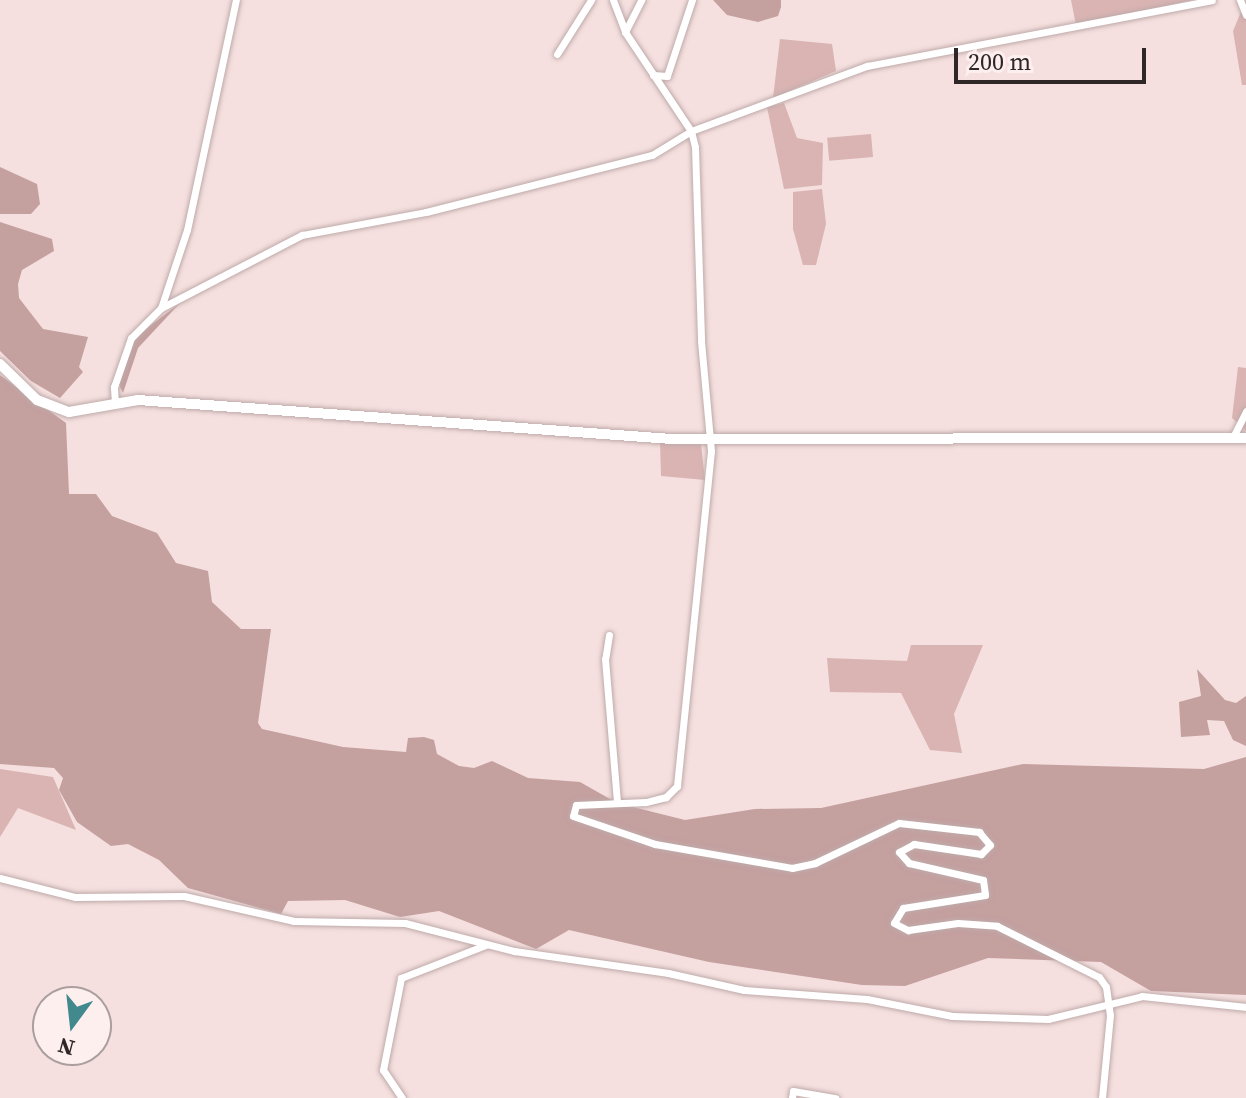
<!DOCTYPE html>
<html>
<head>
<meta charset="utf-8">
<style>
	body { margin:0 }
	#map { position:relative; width:1246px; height:1098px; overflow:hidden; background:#f5dfdf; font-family:"Source Serif 4",serif }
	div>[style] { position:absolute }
	.green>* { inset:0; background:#d9b4b3; transform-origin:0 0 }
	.forest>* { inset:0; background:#c4a09f }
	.roads { filter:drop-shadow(0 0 2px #bfaaaa) drop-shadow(0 0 2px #bfaaaa) }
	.street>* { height:7px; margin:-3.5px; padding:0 3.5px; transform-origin:3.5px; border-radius:3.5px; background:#fff }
	.secondary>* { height:10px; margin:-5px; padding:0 5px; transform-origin:5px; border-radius:5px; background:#fff }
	span { translate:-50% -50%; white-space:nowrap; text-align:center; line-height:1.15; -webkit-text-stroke:6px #fcefee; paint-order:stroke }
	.north { position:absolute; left:32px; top:986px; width:80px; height:80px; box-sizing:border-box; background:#fcefee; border:2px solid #aa9f9e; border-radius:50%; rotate:195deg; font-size:22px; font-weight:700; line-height:32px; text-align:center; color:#2f2727 }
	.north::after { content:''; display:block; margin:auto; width:28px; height:36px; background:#41898d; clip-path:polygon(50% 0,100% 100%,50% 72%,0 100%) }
	.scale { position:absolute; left:954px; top:48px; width:192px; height:36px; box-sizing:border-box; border:4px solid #2f2727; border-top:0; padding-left:10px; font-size:24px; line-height:28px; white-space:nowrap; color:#2f2727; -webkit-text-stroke:6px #fcefee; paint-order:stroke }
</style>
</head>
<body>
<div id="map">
	<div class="green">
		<i style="clip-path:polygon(1071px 0,1193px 0,1076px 25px)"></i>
		<i style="clip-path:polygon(1246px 0,1246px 85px,1242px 85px,1233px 31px)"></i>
		<i style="clip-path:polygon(780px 39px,832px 44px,836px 71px,773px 98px)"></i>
		<i style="clip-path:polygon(784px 103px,797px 138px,823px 143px,822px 185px,784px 189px,767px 107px)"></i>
		<i style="left:871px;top:134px;width:23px;height:44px;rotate:85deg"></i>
		<i style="clip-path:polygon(822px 189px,826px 224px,816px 265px,803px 265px,793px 229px,793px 192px)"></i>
		<i style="clip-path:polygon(1238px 367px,1246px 368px,1246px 431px,1232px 418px)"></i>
		<i style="clip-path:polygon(660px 442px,701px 444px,705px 480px,661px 476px)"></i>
		<i style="clip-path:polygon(911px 645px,983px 645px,954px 714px,962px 753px,930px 750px,901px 693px,830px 692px,827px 658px,907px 661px)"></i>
		<i style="clip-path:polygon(0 769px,53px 777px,76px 830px,18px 808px,0 837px)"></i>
	</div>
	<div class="forest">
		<i style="clip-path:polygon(713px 0,781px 0,781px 7px,778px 16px,758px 22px,727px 15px)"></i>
		<i style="clip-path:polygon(0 167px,37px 184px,40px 204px,31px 214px,0 214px)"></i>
		<i style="clip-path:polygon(0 222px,52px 239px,54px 251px,22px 270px,18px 284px,19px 298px,43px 329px,88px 337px,79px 367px,83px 372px,60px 398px,31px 381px,0 351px)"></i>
		<i style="clip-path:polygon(180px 303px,138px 348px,123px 393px,119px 385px,134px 338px)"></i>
		<i style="clip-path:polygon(0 375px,66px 423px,69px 494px,96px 494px,112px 516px,157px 533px,176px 563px,208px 571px,212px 602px,241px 629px,271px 629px,258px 723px,262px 729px,343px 747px,406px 752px,408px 738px,424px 737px,434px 740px,437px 754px,459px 766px,474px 768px,492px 761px,528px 778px,580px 782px,617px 803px,685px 820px,755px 809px,821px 808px,1023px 764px,1204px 769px,1246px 757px,1246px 995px,1151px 991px,1101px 962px,988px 958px,905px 986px,862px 985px,709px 962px,569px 930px,536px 949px,439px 911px,400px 917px,345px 900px,288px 901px,281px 914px,188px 888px,159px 860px,128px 844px,111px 846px,77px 822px,59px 790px,63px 778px,54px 768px,0 764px)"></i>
		<i style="clip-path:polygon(1197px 669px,1225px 700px,1236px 703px,1246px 696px,1246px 746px,1233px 740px,1224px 721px,1207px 720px,1210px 735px,1181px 737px,1179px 702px,1201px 696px)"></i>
	</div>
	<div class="roads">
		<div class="street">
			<i style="left:613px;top:0;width:34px;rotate:69deg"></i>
			<i style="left:625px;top:32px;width:119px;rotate:56.3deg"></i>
			<i style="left:691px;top:131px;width:16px;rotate:76deg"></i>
			<i style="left:695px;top:147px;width:194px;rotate:88.2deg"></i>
			<i style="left:701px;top:341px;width:110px;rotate:84.8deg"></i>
			<i style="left:711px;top:451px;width:337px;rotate:95.8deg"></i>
			<i style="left:677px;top:786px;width:16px;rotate:135deg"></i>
			<i style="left:666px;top:797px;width:21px;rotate:166deg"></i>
			<i style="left:646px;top:802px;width:70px;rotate:177.5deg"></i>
			<i style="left:576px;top:805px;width:11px;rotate:105deg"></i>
			<i style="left:573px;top:816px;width:87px;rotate:18.9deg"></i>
			<i style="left:655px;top:844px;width:139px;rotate:9.9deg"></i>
			<i style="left:792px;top:868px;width:24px;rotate:-12deg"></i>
			<i style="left:815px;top:863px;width:93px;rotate:-25.5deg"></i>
			<i style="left:899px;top:823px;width:81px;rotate:6.4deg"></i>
			<i style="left:979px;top:832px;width:17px;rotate:50deg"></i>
			<i style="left:990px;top:845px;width:13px;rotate:135deg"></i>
			<i style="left:981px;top:854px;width:68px;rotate:-171.5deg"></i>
			<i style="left:914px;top:844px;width:17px;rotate:152deg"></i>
			<i style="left:899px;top:852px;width:15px;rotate:48deg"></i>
			<i style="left:909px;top:863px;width:76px;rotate:12.9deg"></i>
			<i style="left:983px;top:880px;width:15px;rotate:82deg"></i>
			<i style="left:985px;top:895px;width:83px;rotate:171deg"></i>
			<i style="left:903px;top:908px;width:17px;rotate:121deg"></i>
			<i style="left:894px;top:923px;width:16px;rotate:27deg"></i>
			<i style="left:908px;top:930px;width:50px;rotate:-8deg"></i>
			<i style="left:958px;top:923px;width:39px;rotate:4deg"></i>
			<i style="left:997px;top:926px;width:114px;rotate:26.6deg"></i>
			<i style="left:1099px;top:977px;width:12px;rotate:55deg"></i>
			<i style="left:1106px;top:987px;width:28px;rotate:82deg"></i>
			<i style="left:1110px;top:1015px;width:83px;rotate:95.5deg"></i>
			<i style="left:1240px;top:0;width:16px;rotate:68deg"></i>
			<i style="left:625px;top:32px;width:36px;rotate:-63deg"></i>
			<i style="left:557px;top:54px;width:64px;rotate:-57.8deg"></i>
			<i style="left:653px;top:75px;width:14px;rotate:4deg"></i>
			<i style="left:667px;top:76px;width:80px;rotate:-71.8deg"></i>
			<i style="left:161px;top:308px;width:82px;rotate:-71.6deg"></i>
			<i style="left:187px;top:230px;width:235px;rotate:-78deg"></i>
			<i style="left:115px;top:403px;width:16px;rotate:-94deg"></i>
			<i style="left:114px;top:387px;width:52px;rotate:-70.9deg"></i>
			<i style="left:131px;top:338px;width:42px;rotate:-45deg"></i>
			<i style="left:161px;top:308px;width:159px;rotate:-27.4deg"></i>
			<i style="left:302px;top:235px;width:126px;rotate:-10.5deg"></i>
			<i style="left:426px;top:212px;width:233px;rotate:-14.2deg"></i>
			<i style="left:652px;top:155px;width:46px;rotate:-31.6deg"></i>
			<i style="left:691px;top:131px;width:188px;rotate:-20.3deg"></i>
			<i style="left:867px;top:66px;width:351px;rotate:-10.8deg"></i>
			<i style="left:1233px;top:437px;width:29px;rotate:-63deg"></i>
			<i style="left:609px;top:635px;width:24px;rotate:99deg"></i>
			<i style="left:605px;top:659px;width:144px;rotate:85.2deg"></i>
			<i style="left:0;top:878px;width:77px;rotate:14.2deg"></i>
			<i style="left:75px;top:897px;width:109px;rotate:-0.5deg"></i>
			<i style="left:184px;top:896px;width:113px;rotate:12.8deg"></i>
			<i style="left:294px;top:921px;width:111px;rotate:1deg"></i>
			<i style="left:405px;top:923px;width:113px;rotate:14.4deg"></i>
			<i style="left:514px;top:951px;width:156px;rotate:8.1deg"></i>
			<i style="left:668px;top:973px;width:78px;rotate:12.6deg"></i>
			<i style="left:744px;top:990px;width:123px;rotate:4.2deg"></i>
			<i style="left:867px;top:999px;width:87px;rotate:11.3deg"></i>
			<i style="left:952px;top:1016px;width:96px;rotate:1.8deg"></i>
			<i style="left:1048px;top:1019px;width:97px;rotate:-13.7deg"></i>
			<i style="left:1142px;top:996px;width:105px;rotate:6deg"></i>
			<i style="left:402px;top:1098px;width:34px;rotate:-124deg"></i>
			<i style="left:383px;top:1070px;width:94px;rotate:-78.9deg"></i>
			<i style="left:401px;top:978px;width:90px;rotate:-21.4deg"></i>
			<i style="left:792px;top:1098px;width:7px;rotate:-82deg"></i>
			<i style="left:793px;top:1091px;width:43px;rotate:9.5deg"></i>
		</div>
		<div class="secondary">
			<i style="left:0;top:364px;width:52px;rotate:44.2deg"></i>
			<i style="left:37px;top:400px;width:34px;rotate:21deg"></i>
			<i style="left:69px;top:412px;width:70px;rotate:-9.9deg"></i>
			<i style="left:138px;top:400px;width:534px;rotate:4.18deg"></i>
			<i style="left:671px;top:439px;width:575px;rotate:-0.1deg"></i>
		</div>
	</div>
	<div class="north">N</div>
	<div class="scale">200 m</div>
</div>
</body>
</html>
